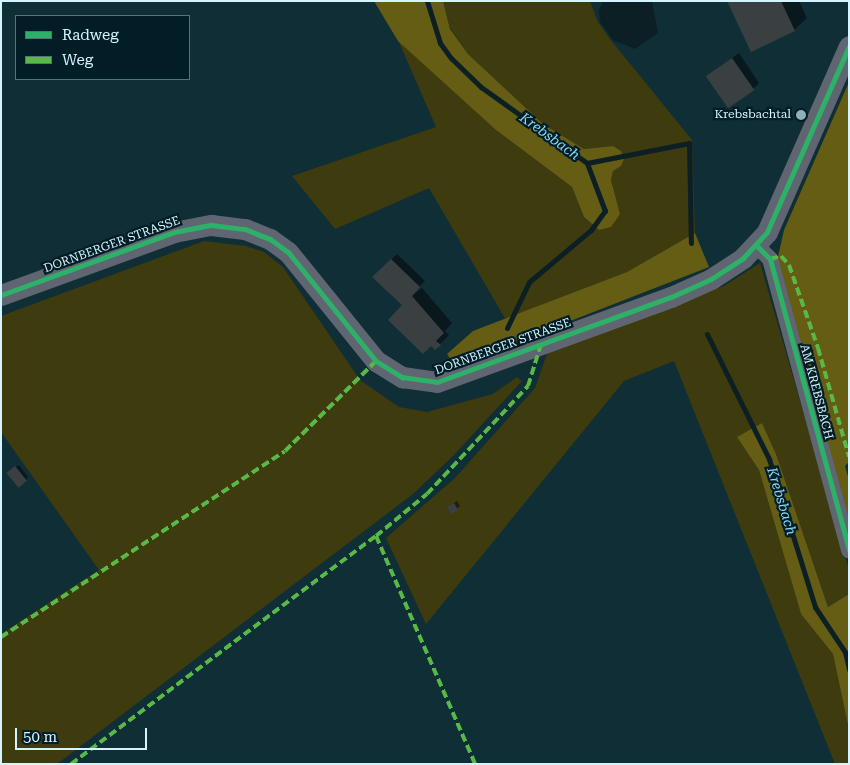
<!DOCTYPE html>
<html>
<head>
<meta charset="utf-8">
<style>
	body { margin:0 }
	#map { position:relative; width:850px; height:765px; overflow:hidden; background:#102e36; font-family:"Roboto Serif",serif }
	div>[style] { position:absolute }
	.green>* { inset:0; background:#3e3b0f }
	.forest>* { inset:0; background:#645d13 }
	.water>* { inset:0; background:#0c1f24 }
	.shadow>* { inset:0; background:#0007 }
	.stream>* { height:5px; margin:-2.5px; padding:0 2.5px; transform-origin:2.5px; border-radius:2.5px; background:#0c1f24 }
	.building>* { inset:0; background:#3a4041; transform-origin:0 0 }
	.minor>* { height:16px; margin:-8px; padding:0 8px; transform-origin:8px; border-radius:8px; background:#606572 }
	.tertiary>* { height:21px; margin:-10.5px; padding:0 10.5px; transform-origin:10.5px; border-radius:10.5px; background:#606572 }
	.quiet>* { height:4px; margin-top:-2px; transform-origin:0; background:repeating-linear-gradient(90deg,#58b947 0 8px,transparent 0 12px) }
	.cycleway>* { height:5px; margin:-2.5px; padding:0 2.5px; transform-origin:2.5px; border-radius:2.5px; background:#2db169 }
	.dots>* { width:14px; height:14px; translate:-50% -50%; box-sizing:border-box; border:2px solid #021d25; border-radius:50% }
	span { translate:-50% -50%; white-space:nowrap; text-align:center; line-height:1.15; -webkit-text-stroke:4.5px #021d25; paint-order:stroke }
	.poi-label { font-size:12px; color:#d4f4ff }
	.right { translate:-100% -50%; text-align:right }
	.street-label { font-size:12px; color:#d4f4ff }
	.water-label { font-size:14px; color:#84dbf7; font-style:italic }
	.frame { position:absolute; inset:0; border:2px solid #d4f4ff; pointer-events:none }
	.legend { position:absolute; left:15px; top:15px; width:175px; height:65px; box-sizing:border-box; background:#021d25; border:1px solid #56737c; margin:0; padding:6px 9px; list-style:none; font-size:15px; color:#d4f4ff }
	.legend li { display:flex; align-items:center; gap:10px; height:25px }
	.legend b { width:25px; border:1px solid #56737c }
	.scale { position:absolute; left:15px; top:728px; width:132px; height:22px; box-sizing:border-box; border:2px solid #d4f4ff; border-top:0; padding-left:6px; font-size:15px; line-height:18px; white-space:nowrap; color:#d4f4ff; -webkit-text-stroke:4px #021d25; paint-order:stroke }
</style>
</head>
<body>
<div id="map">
	<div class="green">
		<i style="clip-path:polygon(443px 1px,590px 1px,598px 22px,610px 39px,692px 140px,695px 233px,627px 272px,506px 320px,429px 188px,335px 229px,292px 176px,436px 127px,398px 40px,496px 130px,572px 187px,584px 217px,599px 230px,620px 214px,611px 180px,613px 171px,621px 166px,613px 146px,584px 149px,543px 124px,468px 54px,450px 28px)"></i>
		<i style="clip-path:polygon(204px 241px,246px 246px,264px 252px,283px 267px,360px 380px,399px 407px,427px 412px,493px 394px,517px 377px,522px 381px,453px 456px,413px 494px,57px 764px,1px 764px,1px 634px,99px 570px,1px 432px,1px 316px)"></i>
		<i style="clip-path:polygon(760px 263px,849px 570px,849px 594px,828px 607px,776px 454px,762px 423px,738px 437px,759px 470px,801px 614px,833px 654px,849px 730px,849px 764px,835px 764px,674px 361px,624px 381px,426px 624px,386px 538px,455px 478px,535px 388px,549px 348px,724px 286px)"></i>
	</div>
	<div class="forest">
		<i style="clip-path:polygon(374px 1px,443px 1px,450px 29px,468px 54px,543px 124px,584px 149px,613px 146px,621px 151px,624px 159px,621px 166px,613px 171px,611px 180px,620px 214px,611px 227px,599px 230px,584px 217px,572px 187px,496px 130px,398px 41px)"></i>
		<i style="clip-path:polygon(849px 82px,849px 462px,845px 466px,849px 480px,849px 532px,777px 261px,784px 230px)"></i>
		<i style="clip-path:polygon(695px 233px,709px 267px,455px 366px,447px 354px,473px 331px,627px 272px)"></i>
		<i style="clip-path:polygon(762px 423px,776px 454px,828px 607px,849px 594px,849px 730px,833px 654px,801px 614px,759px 470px,737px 437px)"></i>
	</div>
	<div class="water">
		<i style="clip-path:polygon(603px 1px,652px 1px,658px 33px,635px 49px,613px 40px,600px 22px,599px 10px)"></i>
	</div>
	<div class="shadow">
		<i style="clip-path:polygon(729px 1px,799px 1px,807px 18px,794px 30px)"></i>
		<i style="clip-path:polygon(739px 53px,759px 83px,753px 89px,708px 76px)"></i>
		<i style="clip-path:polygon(397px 254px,425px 281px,405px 301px,422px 288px,452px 323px,445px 331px,449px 335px,435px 349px,404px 305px,374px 277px)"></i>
		<i style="clip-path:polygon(19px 465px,28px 477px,26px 480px,12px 470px)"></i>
		<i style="clip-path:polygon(457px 501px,460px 506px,452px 512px,448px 507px)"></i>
	</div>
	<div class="stream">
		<i style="left:427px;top:1px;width:44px;rotate:72.8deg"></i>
		<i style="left:440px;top:43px;width:19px;rotate:54deg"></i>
		<i style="left:451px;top:58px;width:42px;rotate:44deg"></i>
		<i style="left:481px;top:87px;width:130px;rotate:35.6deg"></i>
		<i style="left:587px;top:163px;width:104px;rotate:-11.1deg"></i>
		<i style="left:689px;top:143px;width:100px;rotate:88.9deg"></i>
		<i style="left:507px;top:328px;width:51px;rotate:-64.4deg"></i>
		<i style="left:529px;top:282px;width:81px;rotate:-40deg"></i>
		<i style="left:591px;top:230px;width:24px;rotate:-54deg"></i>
		<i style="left:605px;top:211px;width:51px;rotate:-110.6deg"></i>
		<i style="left:707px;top:334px;width:140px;rotate:63.6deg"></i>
		<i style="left:769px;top:459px;width:155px;rotate:72.7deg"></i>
		<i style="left:815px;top:607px;width:54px;rotate:56.3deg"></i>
		<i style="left:845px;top:652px;width:18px;rotate:77deg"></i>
	</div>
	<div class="building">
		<i style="clip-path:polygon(727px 1px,781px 1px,795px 31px,751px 52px)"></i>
		<i style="left:732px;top:58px;width:39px;height:32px;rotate:55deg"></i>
		<i style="clip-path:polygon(391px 259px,420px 287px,412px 296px,444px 333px,436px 341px,441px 345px,435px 350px,431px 346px,423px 354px,388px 320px,402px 305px,372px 277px)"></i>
		<i style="left:15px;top:466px;width:19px;height:11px;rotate:51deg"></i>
		<i style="left:454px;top:503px;width:8px;height:8px;rotate:60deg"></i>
	</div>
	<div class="minor">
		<i style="left:756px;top:245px;width:20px;rotate:45deg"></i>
		<i style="left:770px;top:259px;width:302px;rotate:74.8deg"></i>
	</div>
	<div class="tertiary">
		<i style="left:1px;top:295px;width:184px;rotate:-20deg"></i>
		<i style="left:174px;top:232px;width:38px;rotate:-11deg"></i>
		<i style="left:211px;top:225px;width:34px;rotate:7deg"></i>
		<i style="left:245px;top:229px;width:27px;rotate:22deg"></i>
		<i style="left:270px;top:239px;width:22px;rotate:36deg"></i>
		<i style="left:288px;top:252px;width:140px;rotate:51.1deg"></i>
		<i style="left:376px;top:361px;width:31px;rotate:32deg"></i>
		<i style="left:402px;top:377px;width:35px;rotate:8deg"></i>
		<i style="left:437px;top:382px;width:249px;rotate:-20deg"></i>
		<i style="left:671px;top:297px;width:44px;rotate:-24.2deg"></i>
		<i style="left:711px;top:279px;width:38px;rotate:-33deg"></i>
		<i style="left:743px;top:258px;width:35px;rotate:-47deg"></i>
		<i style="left:767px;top:232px;width:203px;rotate:-66.2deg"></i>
	</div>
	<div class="quiet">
		<i style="left:770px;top:259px;width:11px;rotate:-15deg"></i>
		<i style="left:781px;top:256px;width:12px;rotate:48deg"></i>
		<i style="left:789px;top:265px;width:88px;rotate:70.7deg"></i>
		<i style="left:818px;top:348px;width:113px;rotate:74.1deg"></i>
		<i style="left:376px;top:536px;width:249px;rotate:66.5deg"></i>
		<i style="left:1px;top:637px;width:339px;rotate:-33.2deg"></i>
		<i style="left:285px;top:451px;width:128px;rotate:-44.7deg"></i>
		<i style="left:71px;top:764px;width:381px;rotate:-36.8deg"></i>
		<i style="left:376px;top:536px;width:66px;rotate:-39.5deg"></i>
		<i style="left:427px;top:494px;width:148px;rotate:-46.9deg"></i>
		<i style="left:528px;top:386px;width:44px;rotate:-72.8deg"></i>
	</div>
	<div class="cycleway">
		<i style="left:756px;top:245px;width:20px;rotate:45deg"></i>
		<i style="left:770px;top:259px;width:302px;rotate:74.8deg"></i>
		<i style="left:1px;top:295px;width:184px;rotate:-20deg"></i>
		<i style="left:174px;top:232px;width:38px;rotate:-11deg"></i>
		<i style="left:211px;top:225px;width:34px;rotate:7deg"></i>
		<i style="left:245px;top:229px;width:27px;rotate:22deg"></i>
		<i style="left:270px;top:239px;width:22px;rotate:36deg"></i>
		<i style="left:288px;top:252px;width:140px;rotate:51.1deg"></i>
		<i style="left:376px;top:361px;width:31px;rotate:32deg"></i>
		<i style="left:402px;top:377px;width:35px;rotate:8deg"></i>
		<i style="left:437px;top:382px;width:249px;rotate:-20deg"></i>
		<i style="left:671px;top:297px;width:44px;rotate:-24.2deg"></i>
		<i style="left:711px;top:279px;width:38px;rotate:-33deg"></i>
		<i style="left:743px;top:258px;width:35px;rotate:-47deg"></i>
		<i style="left:767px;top:232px;width:203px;rotate:-66.2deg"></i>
	</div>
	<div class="dots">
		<i style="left:801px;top:115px;background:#8fafb9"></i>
	</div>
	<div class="poi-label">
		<span class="right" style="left:791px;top:115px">Krebsbachtal</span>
	</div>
	<div class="street-label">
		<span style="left:112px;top:245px;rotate:-20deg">DORNBERGER STRASSE</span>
		<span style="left:503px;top:347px;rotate:-20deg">DORNBERGER STRASSE</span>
		<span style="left:816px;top:392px;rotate:75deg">AM KREBSBACH</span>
	</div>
	<div class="water-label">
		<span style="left:550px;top:136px;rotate:36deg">Krebsbach</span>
		<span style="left:782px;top:501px;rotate:73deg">Krebsbach</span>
	</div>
	<div class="frame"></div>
	<ul class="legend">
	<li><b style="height:6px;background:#2db169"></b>Radweg</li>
	<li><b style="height:6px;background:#58b947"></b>Weg</li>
	</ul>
	<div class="scale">50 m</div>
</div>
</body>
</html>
